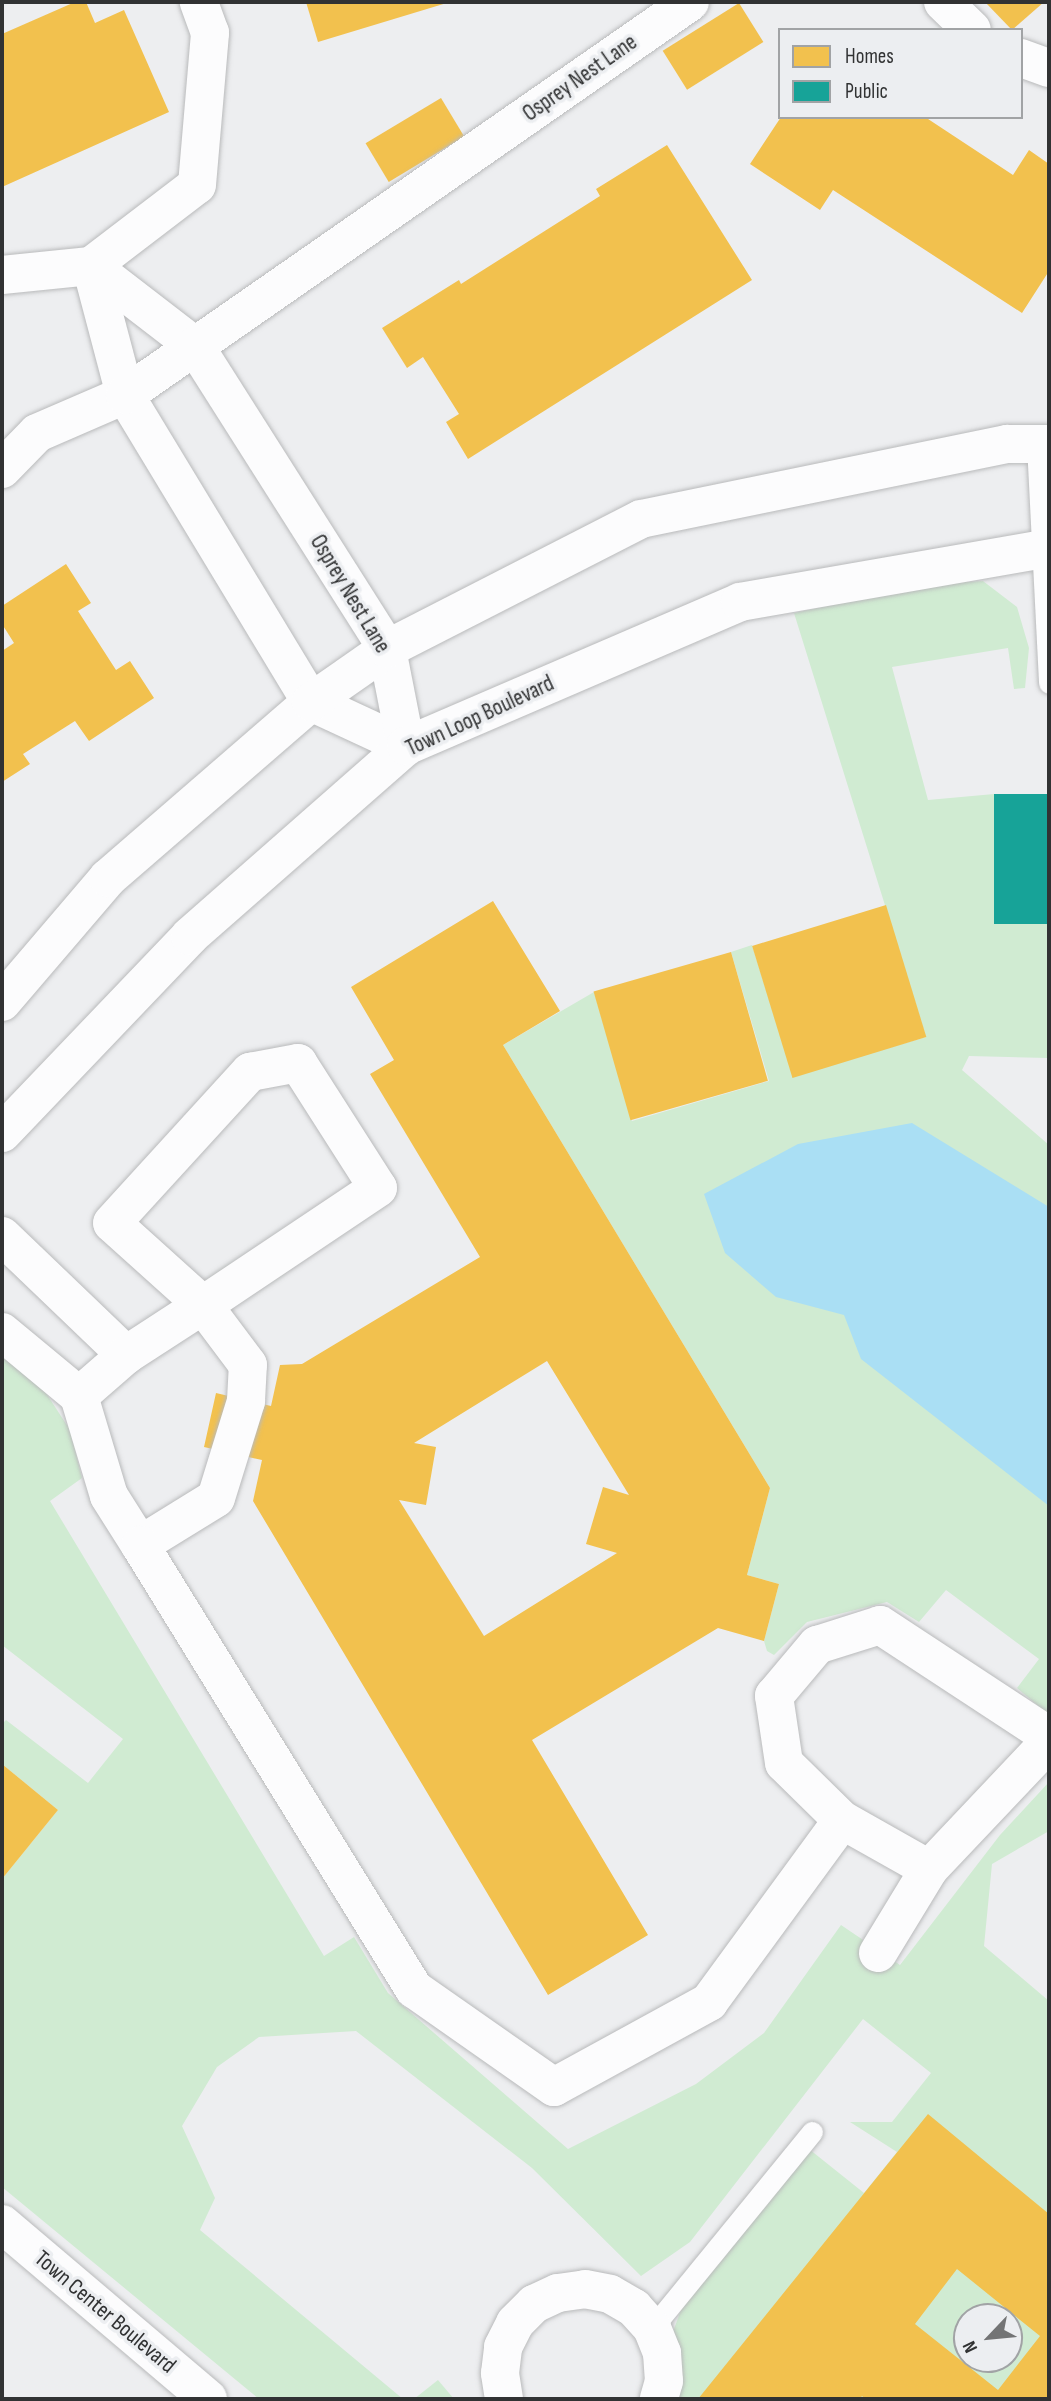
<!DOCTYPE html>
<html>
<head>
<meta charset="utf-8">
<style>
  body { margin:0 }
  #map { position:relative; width:1051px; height:2401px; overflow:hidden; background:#edeef0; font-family:"Sofia Sans Condensed",sans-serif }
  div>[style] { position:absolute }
  .green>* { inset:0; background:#d0ebd2 }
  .water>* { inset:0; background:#aadff4 }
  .homes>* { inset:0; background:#f2c14e; transform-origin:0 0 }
  .public>* { inset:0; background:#17a398; transform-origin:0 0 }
  .roads { filter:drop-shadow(0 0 2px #b9babb) drop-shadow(0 0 2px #b9babb) }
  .lane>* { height:21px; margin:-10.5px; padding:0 10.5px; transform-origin:10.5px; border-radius:10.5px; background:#fcfcfd }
  .street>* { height:38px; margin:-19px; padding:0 19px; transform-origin:19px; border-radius:19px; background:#fcfcfd }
  .secondary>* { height:38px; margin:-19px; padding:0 19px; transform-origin:19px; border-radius:19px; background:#fcfcfd }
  span { translate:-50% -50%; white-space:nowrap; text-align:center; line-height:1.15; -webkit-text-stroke:7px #eceef1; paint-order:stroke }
  .street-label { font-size:23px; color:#313233 }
  .frame { position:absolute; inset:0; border:4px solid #313233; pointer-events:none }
  .legend { position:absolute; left:778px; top:28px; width:245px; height:91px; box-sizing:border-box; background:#eceef1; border:2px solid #a1a3a5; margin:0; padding:9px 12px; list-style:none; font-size:21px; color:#313233 }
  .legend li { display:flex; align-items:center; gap:14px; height:35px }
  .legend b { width:35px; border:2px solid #a1a3a5 }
  .north { position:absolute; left:953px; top:2303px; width:70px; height:70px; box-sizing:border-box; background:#eceef1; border:2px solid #a1a3a5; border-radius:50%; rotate:244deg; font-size:19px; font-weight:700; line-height:28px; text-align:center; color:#313233 }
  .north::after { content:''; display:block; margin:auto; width:24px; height:32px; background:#737475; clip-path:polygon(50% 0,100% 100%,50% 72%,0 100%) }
</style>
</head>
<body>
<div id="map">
  <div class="green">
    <div style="clip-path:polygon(983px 581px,1017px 607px,1029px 648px,1025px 688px,1014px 689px,1008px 648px,892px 667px,928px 800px,994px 794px,995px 924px,1048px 924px,1048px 1058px,969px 1056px,962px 1070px,1049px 1145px,1048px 1714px,1017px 1688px,1039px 1659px,946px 1590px,919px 1622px,887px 1602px,807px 1622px,774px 1655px,767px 1651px,764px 1641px,779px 1584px,747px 1575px,770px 1488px,503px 1045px,594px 992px,632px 1121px,769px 1081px,731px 952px,752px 945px,793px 1076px,926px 1037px,794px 613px,932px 584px)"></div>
    <div style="clip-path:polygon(evenodd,2px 1350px,35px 1376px,70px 1430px,82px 1478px,50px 1501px,324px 1956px,354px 1937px,388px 1993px,568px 2149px,696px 2084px,764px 2033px,841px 1925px,900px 1965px,1000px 1835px,1049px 1782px,1049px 1831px,992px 1864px,984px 1946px,1049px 2001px,1049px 2399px,672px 2399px,674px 2395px,674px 2329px,682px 2307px,809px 2149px,864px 2193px,897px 2152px,850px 2122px,892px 2122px,931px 2073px,863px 2019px,690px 2242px,641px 2276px,532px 2168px,356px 2031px,259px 2037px,217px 2067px,182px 2126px,215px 2198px,200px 2230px,403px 2399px,259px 2399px,2px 2187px,2px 1879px,58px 1810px,2px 1764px,2px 1724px,6px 1720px,88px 1783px,123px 1739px,2px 1645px,2px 1350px,967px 2317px,1009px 2317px,1009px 2359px,967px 2359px,967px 2317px)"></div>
    <div style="clip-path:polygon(438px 2380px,454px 2399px,414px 2399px)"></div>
  </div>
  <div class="water">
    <div style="clip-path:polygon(912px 1123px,1049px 1207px,1049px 1506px,861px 1359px,844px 1315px,776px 1297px,725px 1253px,704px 1194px,798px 1144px)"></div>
  </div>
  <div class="homes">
    <div style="clip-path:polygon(75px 2px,86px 2px,95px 23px,124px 10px,169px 112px,2px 187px,2px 34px)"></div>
    <div style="clip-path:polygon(306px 2px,450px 2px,318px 42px)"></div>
    <div style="clip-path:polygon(985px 2px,1044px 2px,1012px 30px)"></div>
    <div style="left:739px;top:3px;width:46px;height:90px;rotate:58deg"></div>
    <div style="left:441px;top:98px;width:45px;height:88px;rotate:59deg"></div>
    <div style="clip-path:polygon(781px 117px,925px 117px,1013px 175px,1029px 150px,1049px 164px,1049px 271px,1022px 313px,833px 190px,820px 210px,750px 164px)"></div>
    <div style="clip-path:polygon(667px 145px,752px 280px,468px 459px,446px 422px,459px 414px,423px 357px,407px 368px,382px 328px,459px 280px,461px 284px,600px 196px,596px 189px)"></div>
    <div style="clip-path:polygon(66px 564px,91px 603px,78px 611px,116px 670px,130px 661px,154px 698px,89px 741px,75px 721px,23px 754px,30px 764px,2px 782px,2px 651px,14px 643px,2px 624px,2px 606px)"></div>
    <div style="clip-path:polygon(evenodd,493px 901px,560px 1011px,503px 1045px,770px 1488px,747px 1575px,779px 1584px,764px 1641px,718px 1628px,532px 1740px,648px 1935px,548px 1995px,253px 1501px,262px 1460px,204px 1447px,216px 1393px,271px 1406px,280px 1365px,302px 1364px,480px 1257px,370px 1074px,394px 1060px,351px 987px,493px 901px,547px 1361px,629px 1495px,603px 1487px,586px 1544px,617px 1553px,484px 1636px,399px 1500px,426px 1505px,436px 1447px,414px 1443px,547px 1361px)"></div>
    <div style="left:886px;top:905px;width:138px;height:140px;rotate:73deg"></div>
    <div style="left:731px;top:952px;width:134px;height:143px;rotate:74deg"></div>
    <div style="clip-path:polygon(2px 1764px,58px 1810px,2px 1879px)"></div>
    <div style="clip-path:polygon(evenodd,928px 2114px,1049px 2214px,1049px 2399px,865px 2399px,862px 2396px,860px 2399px,698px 2399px,928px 2114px,957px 2269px,1040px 2336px,998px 2390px,915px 2324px,957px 2269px)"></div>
  </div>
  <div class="public">
    <div style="left:994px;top:794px;width:55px;height:130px"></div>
  </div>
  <div class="roads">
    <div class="lane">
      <div style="left:1037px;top:444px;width:239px;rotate:87.1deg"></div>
      <div style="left:652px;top:2328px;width:253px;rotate:-50.8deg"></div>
    </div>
    <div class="street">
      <div style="left:943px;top:2px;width:40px;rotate:44deg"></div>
      <div style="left:1021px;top:58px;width:30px;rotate:20deg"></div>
      <div style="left:91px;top:266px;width:133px;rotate:75.2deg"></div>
      <div style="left:125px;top:395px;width:359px;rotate:58.8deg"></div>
      <div style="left:311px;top:702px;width:105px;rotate:24.9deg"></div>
      <div style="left:91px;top:266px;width:131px;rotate:37.6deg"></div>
      <div style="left:195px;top:346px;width:359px;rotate:57.6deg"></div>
      <div style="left:387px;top:649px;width:99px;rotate:78.9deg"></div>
      <div style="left:2px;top:275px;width:89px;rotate:-5.8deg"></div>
      <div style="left:91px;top:266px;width:133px;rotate:-37.4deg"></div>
      <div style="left:197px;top:185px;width:153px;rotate:-85.1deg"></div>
      <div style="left:210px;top:33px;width:33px;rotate:-110deg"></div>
      <div style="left:2px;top:469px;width:50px;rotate:-45.8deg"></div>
      <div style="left:37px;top:433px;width:96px;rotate:-23.4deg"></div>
      <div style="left:125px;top:395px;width:688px;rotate:-34.82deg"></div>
      <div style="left:2px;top:1236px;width:172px;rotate:43.8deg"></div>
      <div style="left:2px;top:1332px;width:100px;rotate:39.7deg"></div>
      <div style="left:79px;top:1396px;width:104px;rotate:73.3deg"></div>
      <div style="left:109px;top:1496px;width:58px;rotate:57.7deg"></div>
      <div style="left:140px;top:1545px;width:89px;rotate:-31.7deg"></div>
      <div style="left:216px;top:1498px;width:102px;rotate:-72.8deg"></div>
      <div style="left:246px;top:1401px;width:36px;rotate:-87deg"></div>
      <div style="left:248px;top:1365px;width:75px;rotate:-126.9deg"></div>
      <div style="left:203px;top:1305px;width:122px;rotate:-138deg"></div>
      <div style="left:112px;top:1223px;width:205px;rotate:-47.6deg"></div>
      <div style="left:250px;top:1072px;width:49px;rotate:-10.6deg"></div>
      <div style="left:298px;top:1063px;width:148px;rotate:57.4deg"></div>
      <div style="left:378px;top:1188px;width:211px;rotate:146.2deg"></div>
      <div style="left:203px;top:1305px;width:92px;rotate:147deg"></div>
      <div style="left:126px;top:1355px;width:62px;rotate:138.9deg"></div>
      <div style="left:140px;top:1545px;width:522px;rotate:58.32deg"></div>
      <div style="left:414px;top:1989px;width:171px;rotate:35deg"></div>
      <div style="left:554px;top:2087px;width:177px;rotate:-28.7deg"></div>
      <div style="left:709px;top:2002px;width:225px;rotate:-53.8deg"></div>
      <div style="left:929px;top:1869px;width:100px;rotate:-150.6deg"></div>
      <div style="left:842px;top:1820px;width:81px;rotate:-135.5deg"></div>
      <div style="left:784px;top:1763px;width:68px;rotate:-98.5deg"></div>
      <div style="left:774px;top:1696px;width:67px;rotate:-49.9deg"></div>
      <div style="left:817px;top:1645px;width:66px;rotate:-17.6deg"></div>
      <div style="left:880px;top:1625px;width:202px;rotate:33.3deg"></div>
      <div style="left:878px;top:1953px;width:98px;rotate:-58.7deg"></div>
      <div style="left:929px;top:1869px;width:175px;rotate:-46.6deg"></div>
      <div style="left:504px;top:2399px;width:26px;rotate:-99deg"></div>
      <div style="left:500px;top:2373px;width:26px;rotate:-83deg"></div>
      <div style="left:503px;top:2347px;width:27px;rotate:-63deg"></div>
      <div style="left:515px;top:2323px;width:27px;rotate:-45deg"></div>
      <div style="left:534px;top:2304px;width:26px;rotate:-25deg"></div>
      <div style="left:558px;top:2293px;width:27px;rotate:-8deg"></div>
      <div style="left:585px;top:2289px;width:25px;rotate:11deg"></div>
      <div style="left:610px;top:2294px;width:28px;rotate:30deg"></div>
      <div style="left:634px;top:2308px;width:27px;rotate:48deg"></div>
      <div style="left:652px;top:2328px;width:27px;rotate:68deg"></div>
      <div style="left:662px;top:2353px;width:28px;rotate:86deg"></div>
      <div style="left:664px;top:2381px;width:19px;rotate:106deg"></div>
    </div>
    <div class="secondary">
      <div style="left:2px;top:1002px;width:163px;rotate:-49.5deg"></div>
      <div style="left:108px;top:878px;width:269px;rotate:-40.9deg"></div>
      <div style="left:311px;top:702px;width:93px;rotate:-34.9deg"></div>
      <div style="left:387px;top:649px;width:285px;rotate:-27.1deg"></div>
      <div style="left:641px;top:519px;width:374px;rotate:-11.6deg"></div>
      <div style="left:1007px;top:444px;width:42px"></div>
      <div style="left:2px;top:1133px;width:272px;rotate:-46.3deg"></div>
      <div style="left:190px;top:936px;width:288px;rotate:-41.3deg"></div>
      <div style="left:406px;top:746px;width:364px;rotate:-23.3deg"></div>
      <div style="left:740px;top:602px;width:314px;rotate:-9.9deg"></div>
      <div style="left:2px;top:2224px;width:270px;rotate:40.3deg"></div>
    </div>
  </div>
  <div class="street-label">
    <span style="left:580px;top:78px;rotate:-35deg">Osprey Nest Lane</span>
    <span style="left:350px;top:594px;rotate:59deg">Osprey Nest Lane</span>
    <span style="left:480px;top:716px;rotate:-25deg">Town Loop Boulevard</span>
    <span style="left:105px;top:2312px;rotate:40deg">Town Center Boulevard</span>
  </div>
  <div class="frame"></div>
  <ul class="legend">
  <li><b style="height:19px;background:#f2c14e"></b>Homes</li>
  <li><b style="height:19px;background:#17a398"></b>Public</li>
  </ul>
  <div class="north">N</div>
</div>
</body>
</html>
